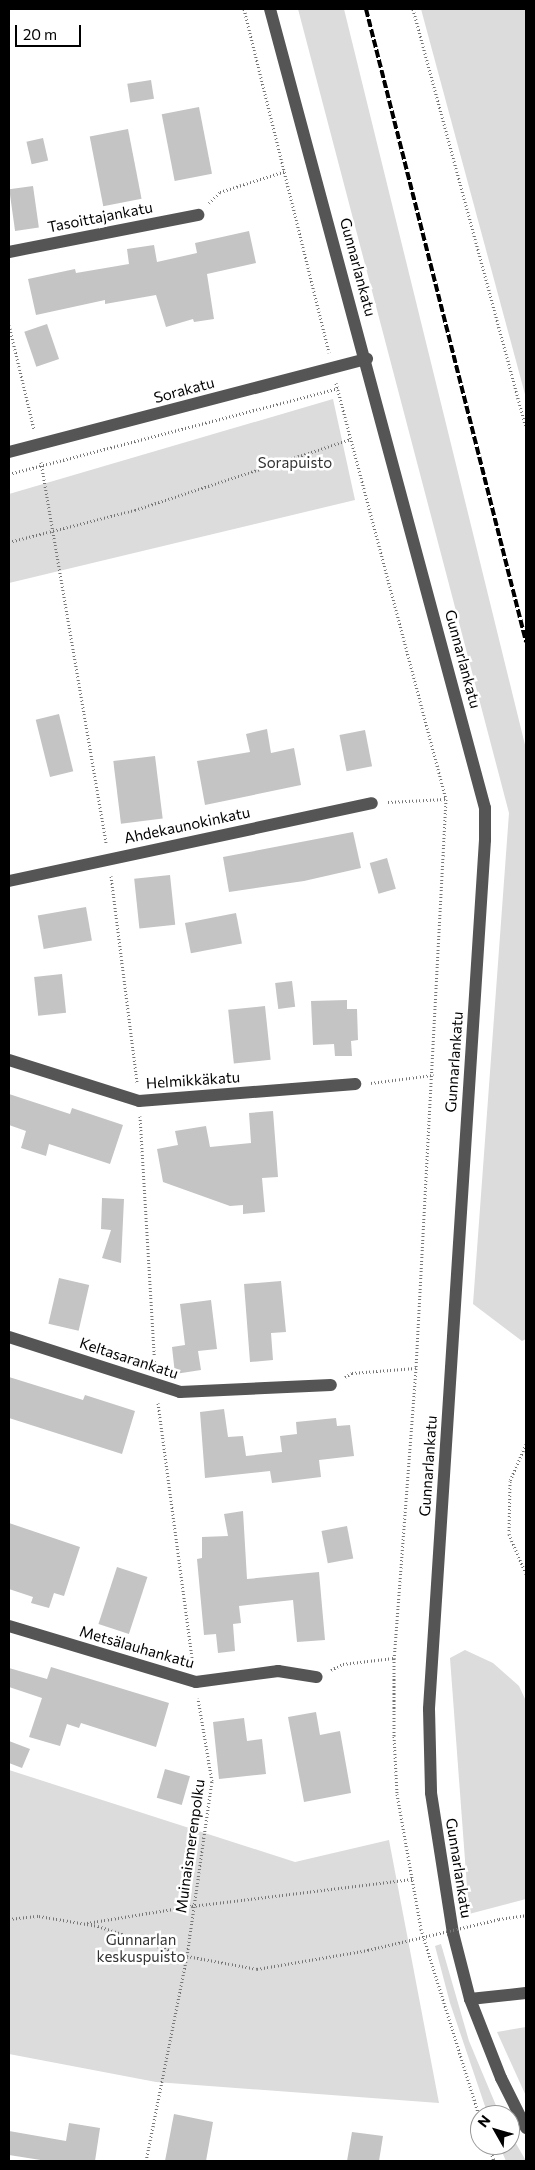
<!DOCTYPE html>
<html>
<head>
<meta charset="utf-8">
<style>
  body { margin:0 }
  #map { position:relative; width:535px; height:2170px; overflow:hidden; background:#fff; font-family:Commissioner,sans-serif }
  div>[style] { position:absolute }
  .green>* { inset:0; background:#dcdcdc }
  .building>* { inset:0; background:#c4c4c4; transform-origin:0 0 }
  .path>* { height:3px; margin-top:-1.5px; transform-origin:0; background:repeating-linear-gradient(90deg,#777 0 1px,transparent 0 3.5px) }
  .minor>* { height:12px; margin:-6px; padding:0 6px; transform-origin:6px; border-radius:6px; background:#555 }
  .rail>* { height:4px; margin-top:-2px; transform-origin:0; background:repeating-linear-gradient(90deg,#000 0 8px,transparent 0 10.5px) }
  .path-bridge>* { height:3px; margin-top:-1.5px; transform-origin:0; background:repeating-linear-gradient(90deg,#777 0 1px,transparent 0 3.5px) }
  span { translate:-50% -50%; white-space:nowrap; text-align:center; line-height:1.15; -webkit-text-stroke:5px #fff; paint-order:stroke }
  .street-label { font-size:15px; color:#000 }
  .park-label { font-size:15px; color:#333 }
  .frame { position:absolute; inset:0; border:10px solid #000; pointer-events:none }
  .north { position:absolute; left:470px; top:2105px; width:50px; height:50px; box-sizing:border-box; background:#fff; border:1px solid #999; border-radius:50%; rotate:308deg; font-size:14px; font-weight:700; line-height:20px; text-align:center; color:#000 }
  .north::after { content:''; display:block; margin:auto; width:18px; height:22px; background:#000; clip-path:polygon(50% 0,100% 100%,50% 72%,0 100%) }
  .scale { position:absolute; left:15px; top:25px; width:66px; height:22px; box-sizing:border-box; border:2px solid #000; border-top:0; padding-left:6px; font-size:15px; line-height:18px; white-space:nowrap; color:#000; -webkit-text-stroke:4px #fff; paint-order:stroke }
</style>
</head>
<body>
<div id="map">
  <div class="green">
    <div style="clip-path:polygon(298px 9px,344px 9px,526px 749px,526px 1339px,522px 1341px,473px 1304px,509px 813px)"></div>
    <div style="clip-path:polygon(421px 9px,526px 9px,526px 398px)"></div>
    <div style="clip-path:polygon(333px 399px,355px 500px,9px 583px,9px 494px)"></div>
    <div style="clip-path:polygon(465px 1650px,493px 1663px,519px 1686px,526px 1701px,526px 1899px,469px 1914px,450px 1658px)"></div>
    <div style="clip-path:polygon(9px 1770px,295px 1862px,389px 1840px,439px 2103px,156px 2082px,9px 2054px)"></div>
    <div style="clip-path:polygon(441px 1944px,469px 2041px,500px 2115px,488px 2115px,450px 2003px,435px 1946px)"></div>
    <div style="clip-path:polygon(526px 2027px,526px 2096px,497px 2032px)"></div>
    <div style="clip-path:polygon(510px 2133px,526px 2161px,506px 2161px,499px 2145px,510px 2145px)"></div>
  </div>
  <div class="building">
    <div style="left:151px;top:80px;width:19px;height:24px;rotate:81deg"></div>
    <div style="left:199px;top:107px;width:68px;height:38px;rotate:79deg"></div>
    <div style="left:128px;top:129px;width:71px;height:39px;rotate:79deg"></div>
    <div style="left:43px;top:138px;width:23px;height:17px;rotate:77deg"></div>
    <div style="left:33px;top:186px;width:42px;height:24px;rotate:82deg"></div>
    <div style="clip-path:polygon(249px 231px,256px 263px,207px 274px,214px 319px,194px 322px,193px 319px,166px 327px,156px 295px,105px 304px,105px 300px,36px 315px,28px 279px,75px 269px,76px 273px,129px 264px,127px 249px,154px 245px,157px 262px,197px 253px,195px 243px)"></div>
    <div style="left:47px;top:324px;width:37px;height:24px;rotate:71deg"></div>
    <div style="left:59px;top:714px;width:59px;height:24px;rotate:76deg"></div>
    <div style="clip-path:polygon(267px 729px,271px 753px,294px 748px,301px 785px,205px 805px,197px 761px,250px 752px,246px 734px)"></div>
    <div style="left:365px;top:730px;width:37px;height:26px;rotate:79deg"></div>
    <div style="left:155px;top:756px;width:63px;height:42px;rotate:83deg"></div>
    <div style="clip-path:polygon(353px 832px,361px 868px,304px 881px,229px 892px,223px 857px)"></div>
    <div style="left:387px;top:858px;width:32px;height:18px;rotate:74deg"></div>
    <div style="left:170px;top:875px;width:50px;height:36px;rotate:84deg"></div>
    <div style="left:86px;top:907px;width:34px;height:49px;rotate:80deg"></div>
    <div style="left:236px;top:913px;width:31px;height:52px;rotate:79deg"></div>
    <div style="left:62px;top:974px;width:39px;height:28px;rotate:84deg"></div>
    <div style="left:292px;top:981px;width:26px;height:17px;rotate:83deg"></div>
    <div style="clip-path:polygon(347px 1000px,347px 1009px,357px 1009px,358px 1040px,351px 1041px,352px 1056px,335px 1056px,334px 1044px,313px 1045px,311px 1001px)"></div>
    <div style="left:265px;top:1006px;width:54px;height:37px;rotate:84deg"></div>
    <div style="clip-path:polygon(9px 1094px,70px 1114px,72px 1108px,123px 1125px,110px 1164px,49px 1144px,46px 1156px,21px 1148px,26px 1131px,9px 1125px)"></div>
    <div style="clip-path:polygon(273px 1111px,278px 1177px,262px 1178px,265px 1212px,243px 1214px,243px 1205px,230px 1206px,163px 1182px,157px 1149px,178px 1145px,175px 1131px,206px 1126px,210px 1147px,251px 1143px,249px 1113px)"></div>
    <div style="clip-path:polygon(102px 1198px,124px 1199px,121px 1263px,102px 1258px,111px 1230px,101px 1229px)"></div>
    <div style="left:59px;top:1278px;width:31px;height:47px;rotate:13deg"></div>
    <div style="clip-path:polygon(281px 1281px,286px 1332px,271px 1333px,273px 1360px,250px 1362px,244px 1284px)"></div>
    <div style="clip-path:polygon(211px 1300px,217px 1349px,198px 1351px,201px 1370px,175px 1374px,172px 1347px,185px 1345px,180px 1304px)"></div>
    <div style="clip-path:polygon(9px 1377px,83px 1400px,85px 1395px,135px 1411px,122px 1454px,9px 1418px)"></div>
    <div style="clip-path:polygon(224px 1409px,228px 1437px,243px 1436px,246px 1456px,282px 1452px,280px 1436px,297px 1434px,296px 1422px,336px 1418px,337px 1426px,350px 1425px,354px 1456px,319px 1460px,321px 1477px,272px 1483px,270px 1471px,205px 1478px,200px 1412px)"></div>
    <div style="clip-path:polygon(243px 1511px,247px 1579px,319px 1572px,325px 1640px,297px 1642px,293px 1600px,239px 1606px,241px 1623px,233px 1624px,235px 1651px,218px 1653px,216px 1634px,204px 1635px,197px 1559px,202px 1558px,202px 1537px,228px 1536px,224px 1514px)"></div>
    <div style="clip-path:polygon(9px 1523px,80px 1547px,64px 1596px,54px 1593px,49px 1608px,31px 1603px,33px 1597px,9px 1589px)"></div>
    <div style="left:347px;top:1526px;width:33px;height:26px;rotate:79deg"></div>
    <div style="left:117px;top:1567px;width:32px;height:60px;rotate:18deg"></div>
    <div style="clip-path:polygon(51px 1667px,169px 1703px,156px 1747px,81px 1723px,79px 1728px,67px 1724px,60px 1746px,29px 1737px,42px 1698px,9px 1687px,9px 1668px,47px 1679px)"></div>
    <div style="clip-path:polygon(316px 1712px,320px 1735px,340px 1731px,351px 1793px,304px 1802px,288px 1717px)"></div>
    <div style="clip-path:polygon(244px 1718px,247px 1741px,262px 1739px,266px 1774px,219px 1779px,213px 1722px)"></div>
    <div style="clip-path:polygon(9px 1741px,30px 1749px,22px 1768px,9px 1763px)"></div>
    <div style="left:165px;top:1769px;width:26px;height:30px;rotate:16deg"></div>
    <div style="clip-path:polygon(174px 2114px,213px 2122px,206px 2161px,165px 2161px)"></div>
    <div style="clip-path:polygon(69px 2123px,100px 2128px,95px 2161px,47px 2161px,9px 2155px,9px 2131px,66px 2141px)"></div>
    <div style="clip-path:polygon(352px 2132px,383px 2136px,379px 2161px,347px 2161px)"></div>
  </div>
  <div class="path">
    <div style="left:244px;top:9px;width:354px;rotate:76.1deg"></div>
    <div style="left:413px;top:9px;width:433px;rotate:74.9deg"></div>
    <div style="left:209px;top:203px;width:16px;rotate:-45deg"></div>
    <div style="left:220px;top:192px;width:69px;rotate:-17.7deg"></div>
    <div style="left:9px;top:325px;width:107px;rotate:76.5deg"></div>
    <div style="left:336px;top:383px;width:430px;rotate:75.2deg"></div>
    <div style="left:446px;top:799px;width:570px;rotate:93.02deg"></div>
    <div style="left:416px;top:1368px;width:291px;rotate:94.3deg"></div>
    <div style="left:394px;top:1658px;width:78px;rotate:90deg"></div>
    <div style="left:394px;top:1736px;width:58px;rotate:87deg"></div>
    <div style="left:397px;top:1794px;width:137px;rotate:79.9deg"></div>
    <div style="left:421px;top:1929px;width:198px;rotate:72.7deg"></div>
    <div style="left:41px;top:462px;width:386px;rotate:80.3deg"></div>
    <div style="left:9px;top:474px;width:340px;rotate:-14.6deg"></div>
    <div style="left:9px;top:542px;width:130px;rotate:-14.3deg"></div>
    <div style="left:135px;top:510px;width:227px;rotate:-18.2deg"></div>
    <div style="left:388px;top:802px;width:58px;rotate:-3deg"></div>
    <div style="left:111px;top:876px;width:209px;rotate:82.8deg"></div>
    <div style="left:371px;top:1083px;width:63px;rotate:-7.4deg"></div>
    <div style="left:140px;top:1116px;width:251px;rotate:86.6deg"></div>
    <div style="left:345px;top:1377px;width:8px;rotate:-30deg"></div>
    <div style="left:352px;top:1373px;width:64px;rotate:-4.5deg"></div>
    <div style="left:158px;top:1403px;width:264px;rotate:82.4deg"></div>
    <div style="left:526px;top:1444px;width:40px;rotate:113.4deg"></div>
    <div style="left:510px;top:1481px;width:53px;rotate:91.1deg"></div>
    <div style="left:509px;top:1534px;width:43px;rotate:67deg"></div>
    <div style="left:331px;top:1670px;width:13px;rotate:-27deg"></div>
    <div style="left:343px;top:1664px;width:51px;rotate:-6.7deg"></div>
    <div style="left:9px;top:1919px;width:30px;rotate:-6deg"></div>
    <div style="left:39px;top:1916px;width:60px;rotate:9.6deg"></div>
    <div style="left:98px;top:1926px;width:94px;rotate:18.6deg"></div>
    <div style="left:187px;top:1956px;width:71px;rotate:10.5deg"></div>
    <div style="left:257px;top:1969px;width:113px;rotate:-9.7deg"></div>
    <div style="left:499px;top:1919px;width:27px;rotate:-8deg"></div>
    <div style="left:87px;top:1923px;width:106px;rotate:-9.2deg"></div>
    <div style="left:192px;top:1906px;width:222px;rotate:-7deg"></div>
    <div style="left:489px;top:2145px;width:17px;rotate:73deg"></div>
    <div style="left:146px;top:2161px;width:209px;rotate:-78.7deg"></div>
    <div style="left:187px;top:1956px;width:177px;rotate:-81.9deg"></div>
    <div style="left:212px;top:1781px;width:84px;rotate:-99.6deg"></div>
  </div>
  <div class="minor">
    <div style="left:270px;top:9px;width:827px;rotate:74.94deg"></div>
    <div style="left:485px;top:808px;width:32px;rotate:90deg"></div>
    <div style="left:485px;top:840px;width:871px;rotate:93.69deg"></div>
    <div style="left:429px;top:1709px;width:84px;rotate:88.6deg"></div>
    <div style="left:431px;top:1793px;width:142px;rotate:81.1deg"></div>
    <div style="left:453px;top:1933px;width:68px;rotate:75.6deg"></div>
    <div style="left:470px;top:1999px;width:85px;rotate:68.6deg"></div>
    <div style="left:501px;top:2078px;width:56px;rotate:63.4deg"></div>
    <div style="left:9px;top:252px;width:193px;rotate:-11.1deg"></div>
    <div style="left:9px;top:452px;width:370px;rotate:-14.6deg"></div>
    <div style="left:9px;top:881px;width:371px;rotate:-12.1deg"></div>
    <div style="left:9px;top:1060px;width:136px;rotate:17.5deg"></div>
    <div style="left:139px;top:1101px;width:217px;rotate:-4.5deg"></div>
    <div style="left:9px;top:1337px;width:180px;rotate:17.8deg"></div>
    <div style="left:180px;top:1392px;width:151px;rotate:-2.7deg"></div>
    <div style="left:9px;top:1626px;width:195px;rotate:16.7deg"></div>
    <div style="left:196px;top:1682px;width:83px;rotate:-7.6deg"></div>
    <div style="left:278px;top:1671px;width:39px;rotate:9deg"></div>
    <div style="left:470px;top:1999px;width:56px;rotate:-6.1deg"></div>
  </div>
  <div class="rail">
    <div style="left:366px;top:9px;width:653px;rotate:75.81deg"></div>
  </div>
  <div class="path-bridge">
    <div style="left:368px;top:1950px;width:135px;rotate:-13.3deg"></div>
  </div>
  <div class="street-label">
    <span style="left:100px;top:217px;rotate:-11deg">Tasoittajankatu</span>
    <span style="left:358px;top:267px;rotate:75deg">Gunnarlankatu</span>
    <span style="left:184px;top:390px;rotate:-15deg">Sorakatu</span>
    <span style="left:463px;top:659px;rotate:75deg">Gunnarlankatu</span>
    <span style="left:187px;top:825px;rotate:-12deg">Ahdekaunokinkatu</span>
    <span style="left:454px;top:1062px;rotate:-86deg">Gunnarlankatu</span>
    <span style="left:193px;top:1080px;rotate:-4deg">Helmikkäkatu</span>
    <span style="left:129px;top:1358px;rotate:18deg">Keltasarankatu</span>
    <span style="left:428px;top:1466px;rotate:-86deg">Gunnarlankatu</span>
    <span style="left:137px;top:1647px;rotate:16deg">Metsälauhankatu</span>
    <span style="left:190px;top:1846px;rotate:-82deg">Muinaismerenpolku</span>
    <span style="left:459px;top:1868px;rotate:81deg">Gunnarlankatu</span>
  </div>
  <div class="park-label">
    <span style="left:295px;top:463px">Sorapuisto</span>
    <span style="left:141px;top:1948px">Gunnarlan<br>keskuspuisto</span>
  </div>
  <div class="frame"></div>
  <div class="north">N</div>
  <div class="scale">20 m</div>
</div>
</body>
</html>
